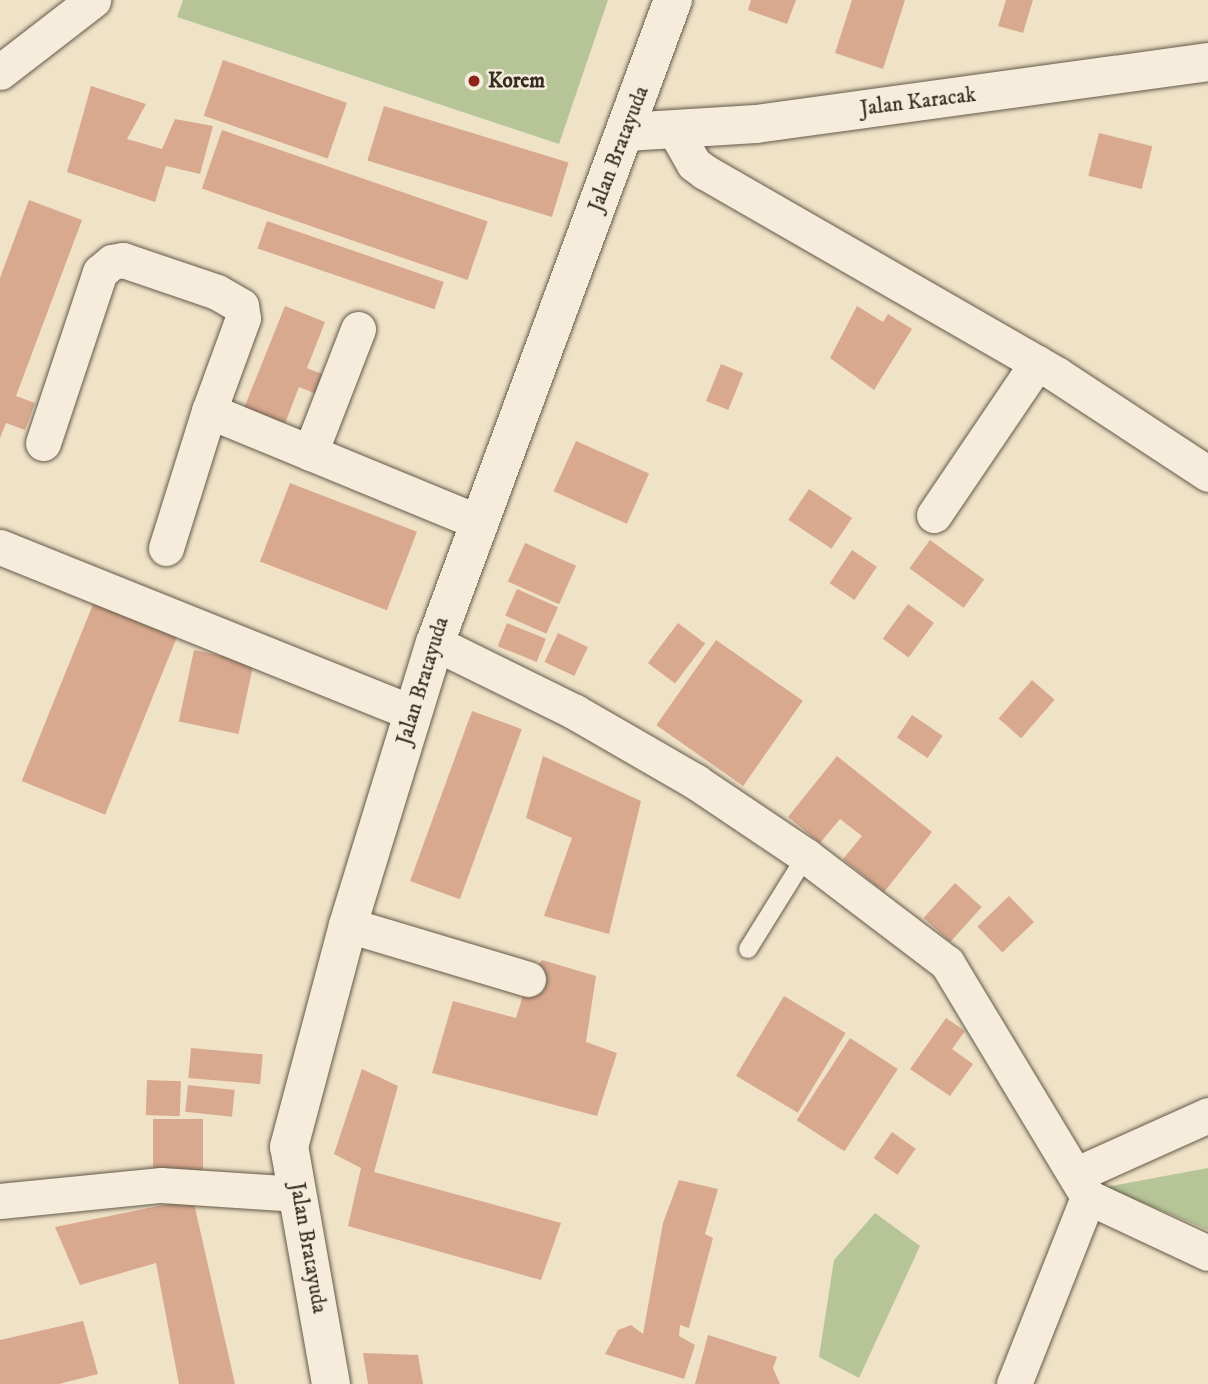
<!DOCTYPE html>
<html>
<head>
<meta charset="utf-8">
<style>
  body { margin:0 }
  #map { position:relative; width:1208px; height:1384px; overflow:hidden; background:#efe2c7; font-family:"IM FELL DW Pica",serif }
  div>[style] { position:absolute }
  .green>* { inset:0; background:#b6c498 }
  .building>* { inset:0; background:#d9a98f; transform-origin:0 0 }
  .roads { filter:drop-shadow(0 0 2px #645a4a) drop-shadow(0 0 2px #645a4a) }
  .service>* { height:18px; margin:-9px; padding:0 9px; transform-origin:9px; border-radius:9px; background:#f5ecdb }
  .minor>* { height:35px; margin:-17.5px; padding:0 17.5px; transform-origin:17.5px; border-radius:17.5px; background:#f5ecdb }
  .tertiary>* { height:38px; margin:-19px; padding:0 19px; transform-origin:19px; border-radius:19px; background:#f5ecdb }
  .dots>* { width:19px; height:19px; translate:-50% -50%; box-sizing:border-box; border:4px solid #f5ecdb; border-radius:50% }
  span { translate:-50% -50%; white-space:nowrap; text-align:center; line-height:1.15; -webkit-text-stroke:5px #f5ecdb; paint-order:stroke }
  .poi-label { font-size:21px; color:#362c21; font-weight:700 }
  .left { translate:0 -50%; text-align:left }
  .street-label { font-size:21px; color:#362c21 }
</style>
</head>
<body>
<div id="map">
  <div class="green">
    <div style="clip-path:polygon(183px 0,608px 0,559px 144px,177px 17px)"></div>
    <div style="clip-path:polygon(1208px 1168px,1208px 1230px,1106px 1187px)"></div>
    <div style="clip-path:polygon(875px 1213px,920px 1246px,859px 1378px,819px 1357px,834px 1260px)"></div>
  </div>
  <div class="building">
    <div style="clip-path:polygon(751px 0,796px 0,787px 24px,748px 10px)"></div>
    <div style="clip-path:polygon(852px 0,905px 0,883px 69px,835px 53px)"></div>
    <div style="clip-path:polygon(1006px 0,1033px 0,1023px 33px,998px 26px)"></div>
    <div style="left:223px;top:60px;width:131px;height:59px;rotate:19deg"></div>
    <div style="clip-path:polygon(91px 86px,146px 104px,127px 139px,162px 149px,175px 119px,213px 126px,200px 174px,166px 166px,155px 202px,67px 172px)"></div>
    <div style="left:384px;top:106px;width:193px;height:57px;rotate:17deg"></div>
    <div style="left:222px;top:130px;width:281px;height:62px;rotate:19deg"></div>
    <div style="left:1099px;top:133px;width:55px;height:44px;rotate:14deg"></div>
    <div style="clip-path:polygon(29px 200px,82px 220px,16px 396px,35px 403px,25px 430px,6px 423px,0 438px,0 278px)"></div>
    <div style="left:267px;top:221px;width:187px;height:29px;rotate:19deg"></div>
    <div style="clip-path:polygon(285px 306px,325px 322px,307px 368px,327px 376px,319px 395px,299px 387px,283px 429px,242px 413px)"></div>
    <div style="clip-path:polygon(857px 306px,883px 322px,888px 314px,912px 329px,874px 390px,830px 358px)"></div>
    <div style="left:721px;top:364px;width:24px;height:40px;rotate:22deg"></div>
    <div style="left:576px;top:441px;width:80px;height:55px;rotate:24deg"></div>
    <div style="left:290px;top:483px;width:136px;height:84px;rotate:21deg"></div>
    <div style="left:809px;top:489px;width:52px;height:37px;rotate:34deg"></div>
    <div style="left:930px;top:540px;width:67px;height:35px;rotate:36deg"></div>
    <div style="left:525px;top:543px;width:56px;height:42px;rotate:24deg"></div>
    <div style="left:852px;top:550px;width:30px;height:40px;rotate:34deg"></div>
    <div style="left:517px;top:589px;width:45px;height:29px;rotate:24deg"></div>
    <div style="left:94px;top:602px;width:90px;height:193px;rotate:22deg"></div>
    <div style="left:908px;top:604px;width:32px;height:43px;rotate:36deg"></div>
    <div style="left:507px;top:623px;width:42px;height:25px;rotate:22deg"></div>
    <div style="left:678px;top:623px;width:34px;height:50px;rotate:37deg"></div>
    <div style="left:558px;top:633px;width:33px;height:32px;rotate:25deg"></div>
    <div style="left:716px;top:640px;width:106px;height:104px;rotate:35deg"></div>
    <div style="left:194px;top:650px;width:61px;height:73px;rotate:12deg"></div>
    <div style="left:1032px;top:680px;width:30px;height:51px;rotate:41deg"></div>
    <div style="left:472px;top:711px;width:53px;height:181px;rotate:20deg"></div>
    <div style="left:912px;top:715px;width:37px;height:27px;rotate:34deg"></div>
    <div style="clip-path:polygon(543px 756px,641px 801px,609px 934px,544px 916px,572px 838px,526px 818px)"></div>
    <div style="clip-path:polygon(837px 756px,932px 832px,884px 892px,843px 859px,862px 836px,840px 819px,820px 843px,788px 817px)"></div>
    <div style="left:955px;top:883px;width:36px;height:47px;rotate:42deg"></div>
    <div style="left:1009px;top:896px;width:36px;height:44px;rotate:46deg"></div>
    <div style="clip-path:polygon(542px 960px,596px 976px,586px 1042px,617px 1053px,597px 1116px,432px 1073px,453px 1001px,516px 1018px,528px 979px)"></div>
    <div style="left:784px;top:996px;width:72px;height:93px;rotate:31deg"></div>
    <div style="clip-path:polygon(946px 1018px,965px 1031px,952px 1049px,973px 1064px,950px 1096px,910px 1069px)"></div>
    <div style="left:850px;top:1038px;width:57px;height:98px;rotate:33deg"></div>
    <div style="left:191px;top:1048px;width:72px;height:30px;rotate:5deg"></div>
    <div style="clip-path:polygon(362px 1069px,398px 1086px,374px 1172px,561px 1223px,541px 1280px,348px 1226px,361px 1168px,334px 1154px)"></div>
    <div style="left:147px;top:1080px;width:34px;height:35px;rotate:2deg"></div>
    <div style="left:188px;top:1085px;width:47px;height:27px;rotate:6deg"></div>
    <div style="left:153px;top:1119px;width:50px;height:56px"></div>
    <div style="left:892px;top:1132px;width:29px;height:32px;rotate:35deg"></div>
    <div style="clip-path:polygon(679px 1180px,718px 1189px,705px 1234px,713px 1238px,689px 1328px,680px 1325px,679px 1336px,695px 1345px,684px 1379px,605px 1354px,618px 1330px,631px 1325px,643px 1334px,663px 1223px)"></div>
    <div style="clip-path:polygon(193px 1199px,235px 1384px,179px 1384px,156px 1263px,80px 1285px,55px 1227px)"></div>
    <div style="clip-path:polygon(83px 1321px,98px 1374px,59px 1384px,0 1384px,0 1340px)"></div>
    <div style="clip-path:polygon(708px 1335px,777px 1357px,773px 1368px,780px 1384px,695px 1384px)"></div>
    <div style="clip-path:polygon(363px 1353px,418px 1355px,423px 1384px,368px 1384px)"></div>
  </div>
  <div class="roads">
    <div class="service">
      <div style="left:748px;top:949px;width:110px;rotate:-58.1deg"></div>
    </div>
    <div class="minor">
      <div style="left:0;top:72px;width:118px;rotate:-37.7deg"></div>
      <div style="left:674px;top:129px;width:40px;rotate:60.3deg"></div>
      <div style="left:694px;top:164px;width:14px;rotate:36deg"></div>
      <div style="left:705px;top:172px;width:405px;rotate:29.9deg"></div>
      <div style="left:1056px;top:374px;width:182px;rotate:33.3deg"></div>
      <div style="left:43px;top:443px;width:180px;rotate:-71.6deg"></div>
      <div style="left:100px;top:272px;width:16px;rotate:-40deg"></div>
      <div style="left:112px;top:262px;width:11px;rotate:-10deg"></div>
      <div style="left:123px;top:260px;width:99px;rotate:18.8deg"></div>
      <div style="left:217px;top:292px;width:28px;rotate:30deg"></div>
      <div style="left:241px;top:306px;width:12px;rotate:81deg"></div>
      <div style="left:243px;top:318px;width:99px;rotate:110.1deg"></div>
      <div style="left:209px;top:411px;width:289px;rotate:22.4deg"></div>
      <div style="left:310px;top:453px;width:133px;rotate:-68.8deg"></div>
      <div style="left:934px;top:515px;width:184px;rotate:-55.9deg"></div>
      <div style="left:0;top:547px;width:445px;rotate:21.9deg"></div>
      <div style="left:166px;top:548px;width:144px;rotate:-72.6deg"></div>
      <div style="left:435px;top:643px;width:156px;rotate:26.2deg"></div>
      <div style="left:575px;top:712px;width:140px;rotate:30deg"></div>
      <div style="left:696px;top:782px;width:133px;rotate:33.9deg"></div>
      <div style="left:806px;top:856px;width:177px;rotate:37.2deg"></div>
      <div style="left:947px;top:963px;width:273px;rotate:58.9deg"></div>
      <div style="left:1088px;top:1197px;width:132px;rotate:25deg"></div>
      <div style="left:348px;top:925px;width:188px;rotate:16.7deg"></div>
      <div style="left:1077px;top:1174px;width:144px;rotate:-24.2deg"></div>
      <div style="left:0;top:1201px;width:162px;rotate:-5.7deg"></div>
      <div style="left:161px;top:1185px;width:137px;rotate:3.8deg"></div>
      <div style="left:1014px;top:1384px;width:201px;rotate:-68.4deg"></div>
    </div>
    <div class="tertiary">
      <div style="left:626px;top:132px;width:130px;rotate:-3.5deg"></div>
      <div style="left:756px;top:124px;width:456px;rotate:-7.8deg"></div>
      <div style="left:331px;top:1384px;width:241px;rotate:-100deg"></div>
      <div style="left:289px;top:1147px;width:230px;rotate:-75.1deg"></div>
      <div style="left:348px;top:925px;width:295px;rotate:-72.9deg"></div>
      <div style="left:435px;top:643px;width:686px;rotate:-69.69deg"></div>
    </div>
  </div>
  <div class="dots">
    <div style="left:474px;top:81px;background:#8f2418"></div>
  </div>
  <div class="poi-label">
    <span class="left" style="left:488px;top:81px">Korem</span>
  </div>
  <div class="street-label">
    <span style="left:918px;top:102px;rotate:-7deg">Jalan Karacak</span>
    <span style="left:619px;top:149px;rotate:-69deg">Jalan Bratayuda</span>
    <span style="left:423px;top:681px;rotate:-73deg">Jalan Bratayuda</span>
    <span style="left:308px;top:1248px;rotate:80deg">Jalan Bratayuda</span>
  </div>
</div>
</body>
</html>
